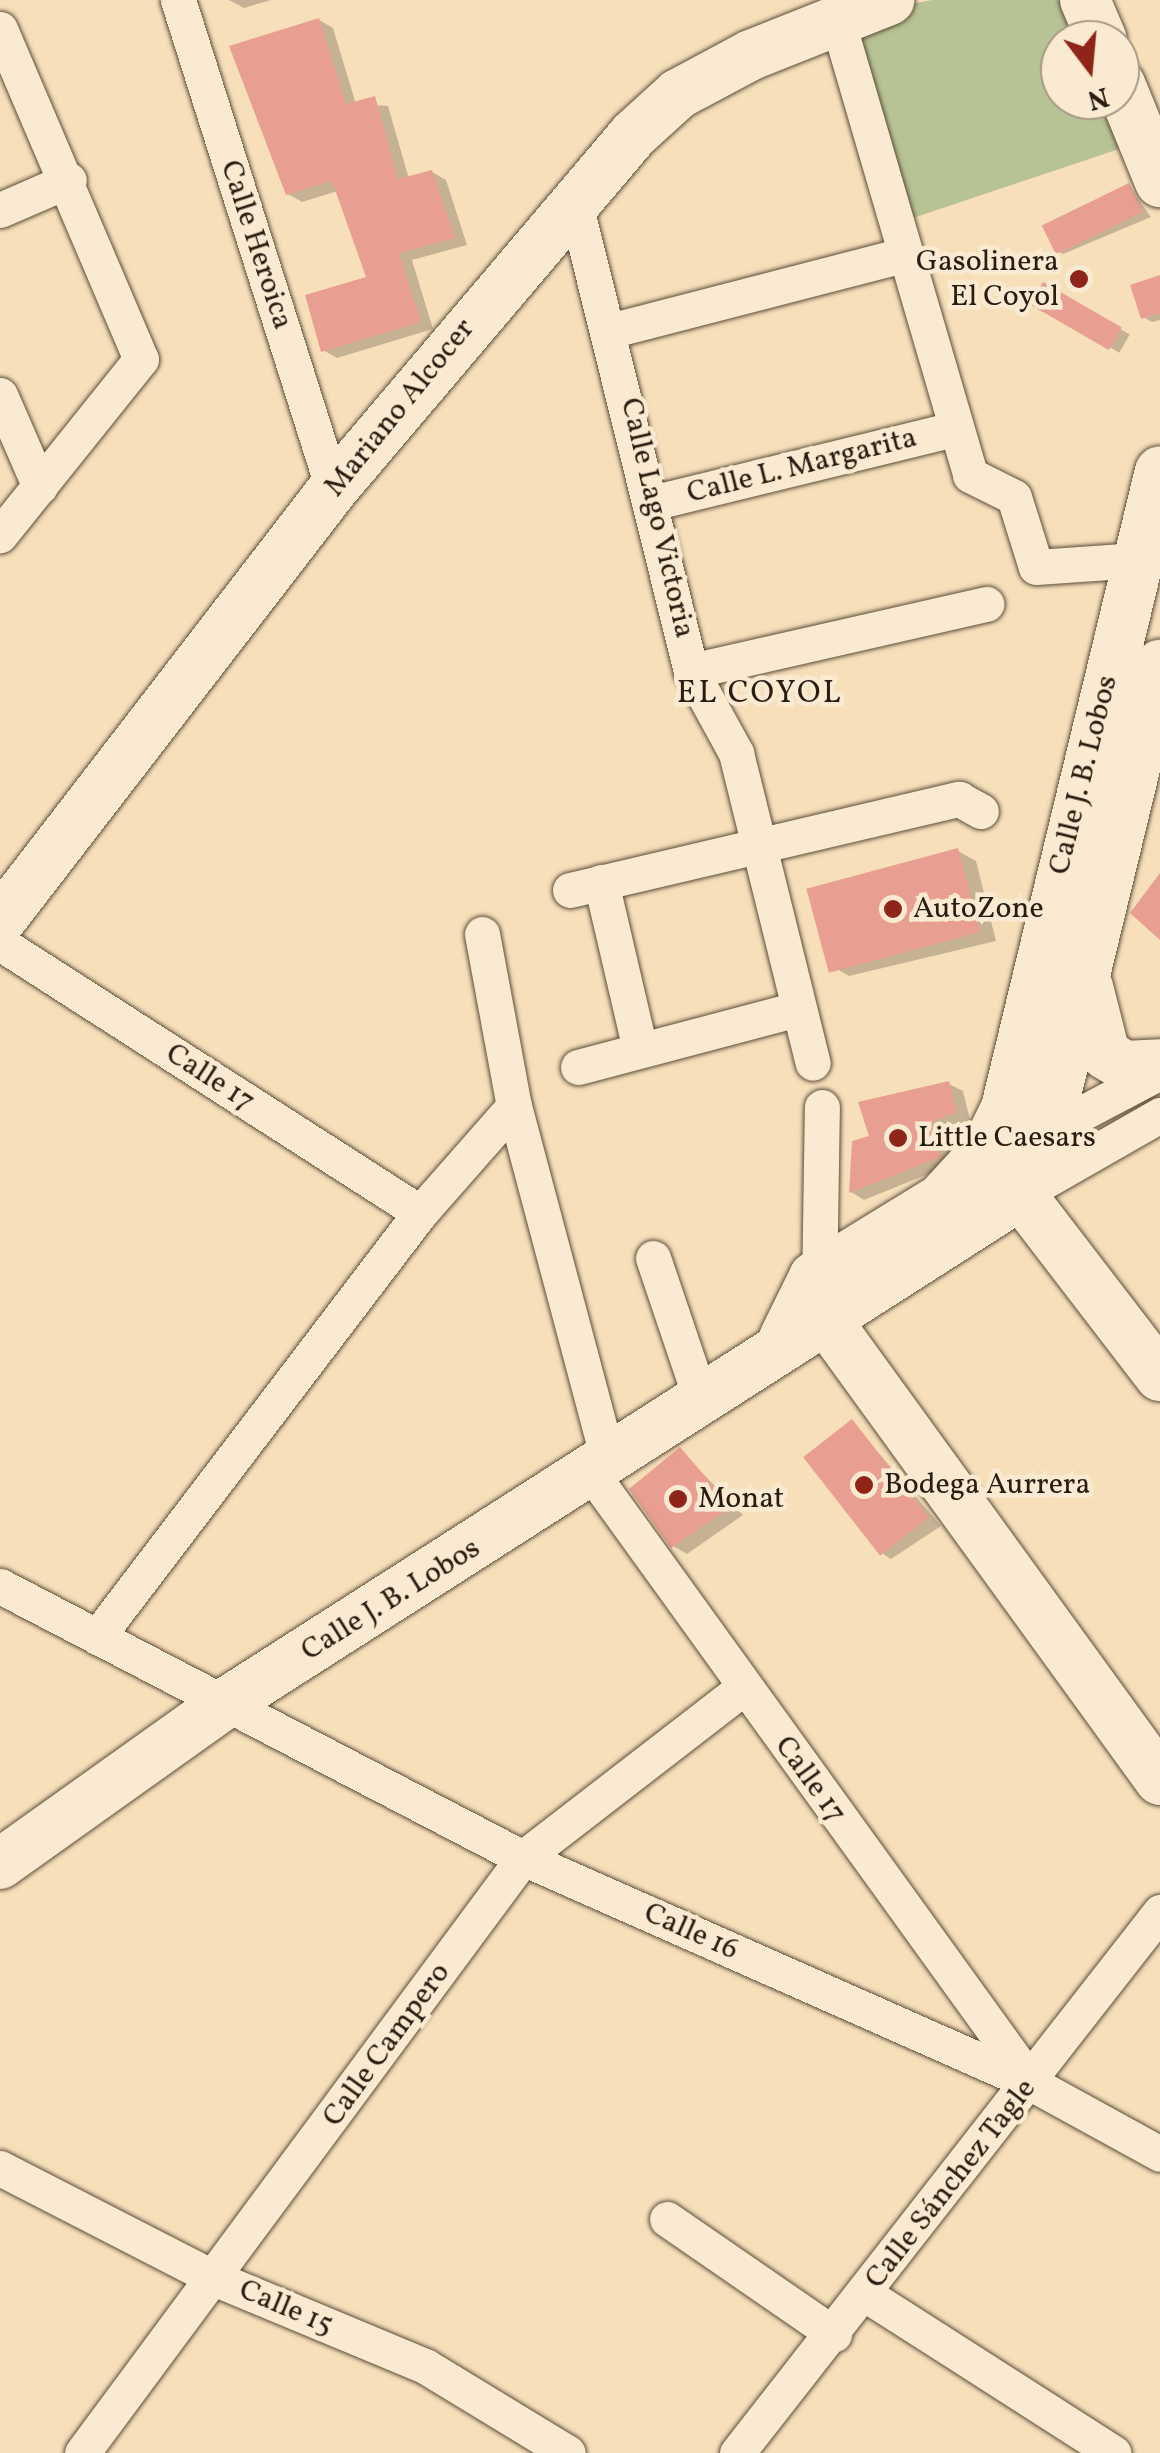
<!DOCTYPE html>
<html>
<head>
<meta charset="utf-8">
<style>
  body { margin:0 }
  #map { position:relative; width:1160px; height:2453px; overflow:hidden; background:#f7dfba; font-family:Vollkorn,serif }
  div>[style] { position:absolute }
  .green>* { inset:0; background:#b7c394 }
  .shadow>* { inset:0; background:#0003; transform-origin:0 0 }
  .building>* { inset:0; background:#e89f91; transform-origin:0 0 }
  .roads { filter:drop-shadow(0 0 2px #5c4d3a) drop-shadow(0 0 2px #5c4d3a) }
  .street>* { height:35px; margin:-17.5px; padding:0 17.5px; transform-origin:17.5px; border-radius:17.5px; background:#faead2 }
  .secondary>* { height:50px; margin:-25px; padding:0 25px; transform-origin:25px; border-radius:25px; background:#faead2 }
  .dots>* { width:28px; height:28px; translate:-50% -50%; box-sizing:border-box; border:5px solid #faead2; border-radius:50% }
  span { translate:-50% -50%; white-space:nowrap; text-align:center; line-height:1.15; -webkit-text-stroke:9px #faead2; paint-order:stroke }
  .street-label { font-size:30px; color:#291c10 }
  .poi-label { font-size:30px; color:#291c10 }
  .right { translate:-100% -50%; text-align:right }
  .left { translate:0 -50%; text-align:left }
  .neighbourhood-label { font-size:32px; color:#291c10; letter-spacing:2.5px }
  .north { position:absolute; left:1040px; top:20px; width:100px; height:100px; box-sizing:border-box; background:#faead2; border:2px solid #a69884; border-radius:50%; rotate:164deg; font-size:28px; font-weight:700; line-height:40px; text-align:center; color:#291c10 }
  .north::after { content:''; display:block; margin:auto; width:35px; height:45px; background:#8f2418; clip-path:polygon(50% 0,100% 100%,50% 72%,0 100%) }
</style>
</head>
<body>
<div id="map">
  <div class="green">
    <div style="clip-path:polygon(932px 0,1062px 0,1079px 40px,1060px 40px,1060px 100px,1105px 100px,1125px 147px,895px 224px,837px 19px)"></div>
  </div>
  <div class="shadow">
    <div style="clip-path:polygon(229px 0,271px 0,244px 8px)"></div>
    <div style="clip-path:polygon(319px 20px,333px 28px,356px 104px,388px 106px,409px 179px,432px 172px,446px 180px,467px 245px,412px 260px,433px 329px,337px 358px,323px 350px,369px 278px,338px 191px,302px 202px,288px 194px)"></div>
    <div style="clip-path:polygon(1129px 186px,1151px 217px,1063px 254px,1054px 249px)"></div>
    <div style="clip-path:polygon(1160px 277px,1160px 320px,1152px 322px,1143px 317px)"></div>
    <div style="left:1044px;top:285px;width:99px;height:21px;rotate:30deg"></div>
    <div style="clip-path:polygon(958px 851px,976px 861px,996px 941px,849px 976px,830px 965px)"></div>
    <div style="clip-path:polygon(949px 1084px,963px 1091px,970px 1120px,944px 1129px,953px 1164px,864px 1200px,851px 1192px,872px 1137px)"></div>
    <div style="clip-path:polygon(852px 1422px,941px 1526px,891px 1559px,878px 1551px)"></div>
    <div style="clip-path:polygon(680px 1450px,743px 1515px,687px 1554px,673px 1546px)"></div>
  </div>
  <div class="building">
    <div style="clip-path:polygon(319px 18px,346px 104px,375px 96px,398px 179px,432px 170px,455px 238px,399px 253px,421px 322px,321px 352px,305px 295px,366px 277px,332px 181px,286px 195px,229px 46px)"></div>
    <div style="left:1129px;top:183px;width:32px;height:97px;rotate:64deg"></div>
    <div style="clip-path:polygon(1160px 275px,1160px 313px,1141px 319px,1130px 285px)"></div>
    <div style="left:1043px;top:282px;width:91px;height:26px;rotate:30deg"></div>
    <div style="left:958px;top:848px;width:87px;height:157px;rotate:75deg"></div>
    <div style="clip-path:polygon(1160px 873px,1160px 940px,1130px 913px)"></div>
    <div style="clip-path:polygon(949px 1081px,957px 1113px,932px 1121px,941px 1157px,849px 1193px,852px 1141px,869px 1136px,858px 1102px)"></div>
    <div style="left:852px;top:1419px;width:125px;height:62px;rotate:52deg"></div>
    <div style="clip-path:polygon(680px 1447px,731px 1507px,671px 1548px,629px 1489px)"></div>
  </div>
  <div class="roads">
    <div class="street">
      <div style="left:178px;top:0;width:513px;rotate:72.41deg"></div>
      <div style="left:837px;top:19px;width:475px;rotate:73.7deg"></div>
      <div style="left:970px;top:475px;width:49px;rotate:26.6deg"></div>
      <div style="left:1014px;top:497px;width:73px;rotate:72.6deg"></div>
      <div style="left:1036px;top:567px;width:102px;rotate:-3.9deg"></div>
      <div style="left:0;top:29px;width:359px;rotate:66.9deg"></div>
      <div style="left:141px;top:359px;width:226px;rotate:128.7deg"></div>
      <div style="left:574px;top:199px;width:486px;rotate:76.1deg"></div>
      <div style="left:691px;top:671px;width:94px;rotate:61.2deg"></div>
      <div style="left:736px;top:753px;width:319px;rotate:76.1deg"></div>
      <div style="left:0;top:210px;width:75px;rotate:-23.5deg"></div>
      <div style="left:613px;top:330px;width:301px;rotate:-14.5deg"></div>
      <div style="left:0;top:395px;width:100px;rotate:66.5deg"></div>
      <div style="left:655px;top:502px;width:304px;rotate:-13.7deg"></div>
      <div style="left:691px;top:671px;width:303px;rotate:-12.8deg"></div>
      <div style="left:601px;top:882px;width:172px;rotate:76.9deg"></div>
      <div style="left:570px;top:890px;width:400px;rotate:-13.2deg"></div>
      <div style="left:959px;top:799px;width:25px;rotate:29deg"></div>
      <div style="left:482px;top:934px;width:175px;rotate:79.5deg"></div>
      <div style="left:514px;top:1106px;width:368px;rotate:75.1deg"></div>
      <div style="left:0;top:943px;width:499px;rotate:32.7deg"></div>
      <div style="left:578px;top:1067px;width:228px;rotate:-14.8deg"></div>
      <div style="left:1033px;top:1139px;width:144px;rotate:-27.8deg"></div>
      <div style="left:1022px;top:1194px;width:159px;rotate:-29.8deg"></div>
      <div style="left:653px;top:1258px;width:147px;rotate:71.3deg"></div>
      <div style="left:819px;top:1291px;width:184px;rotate:-89.1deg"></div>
      <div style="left:592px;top:1474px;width:750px;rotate:54.17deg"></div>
      <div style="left:0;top:1586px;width:590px;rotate:27.48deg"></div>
      <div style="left:523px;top:1858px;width:556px;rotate:23.89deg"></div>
      <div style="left:1031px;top:2083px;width:147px;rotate:28.8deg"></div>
      <div style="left:97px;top:1637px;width:533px;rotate:-52.7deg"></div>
      <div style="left:420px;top:1213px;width:142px;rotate:-48.7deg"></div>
      <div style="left:0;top:2168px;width:243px;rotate:27.2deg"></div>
      <div style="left:216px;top:2279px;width:226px;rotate:22.6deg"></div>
      <div style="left:425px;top:2366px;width:167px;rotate:31.3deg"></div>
      <div style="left:667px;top:2219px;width:203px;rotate:34.6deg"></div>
      <div style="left:865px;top:2294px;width:295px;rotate:32.6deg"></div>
      <div style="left:82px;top:2453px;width:741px;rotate:-53.46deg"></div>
      <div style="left:523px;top:1858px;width:278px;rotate:-37.7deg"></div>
      <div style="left:737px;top:2453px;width:687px;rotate:-51.98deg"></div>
    </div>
    <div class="secondary">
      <div style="left:1085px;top:0;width:43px;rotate:67deg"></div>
      <div style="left:1120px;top:84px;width:106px;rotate:67.8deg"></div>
      <div style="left:0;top:921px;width:545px;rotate:-52.37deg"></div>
      <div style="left:333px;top:489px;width:464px;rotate:-49.7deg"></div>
      <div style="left:633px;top:135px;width:61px;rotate:-42.3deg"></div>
      <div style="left:678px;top:94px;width:83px;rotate:-28.1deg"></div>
      <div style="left:751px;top:55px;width:149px;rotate:-21.7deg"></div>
      <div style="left:1088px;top:987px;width:69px;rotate:75.8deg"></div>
      <div style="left:1105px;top:1054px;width:23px;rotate:31deg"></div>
      <div style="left:1125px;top:1066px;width:35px;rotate:-3deg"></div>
      <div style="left:1001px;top:1169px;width:261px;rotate:52.5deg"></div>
      <div style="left:827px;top:1321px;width:567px;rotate:54.04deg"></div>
      <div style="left:784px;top:1338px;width:68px;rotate:-63.8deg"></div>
      <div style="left:814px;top:1277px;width:149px;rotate:-31.6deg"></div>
      <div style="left:941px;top:1199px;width:65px;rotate:-47.5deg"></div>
      <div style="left:985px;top:1151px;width:48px;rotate:-64deg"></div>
      <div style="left:1006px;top:1108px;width:655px;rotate:-76.41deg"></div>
      <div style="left:0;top:1864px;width:275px;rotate:-35.5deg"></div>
      <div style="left:224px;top:1704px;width:947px;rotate:-32.58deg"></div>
      <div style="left:1022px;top:1194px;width:63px;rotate:-67.5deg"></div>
      <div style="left:1046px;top:1136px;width:485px;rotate:-76.4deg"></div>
    </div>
  </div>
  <div class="dots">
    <div style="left:1079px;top:279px;background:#8f2418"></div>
    <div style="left:893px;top:909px;background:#8f2418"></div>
    <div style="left:898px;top:1138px;background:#8f2418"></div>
    <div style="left:864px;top:1485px;background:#8f2418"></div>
    <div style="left:678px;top:1499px;background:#8f2418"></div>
  </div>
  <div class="street-label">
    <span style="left:256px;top:245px;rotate:72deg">Calle Heroica</span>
    <span style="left:400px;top:408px;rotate:-51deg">Mariano Alcocer</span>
    <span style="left:802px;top:466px;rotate:-14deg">Calle L. Margarita</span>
    <span style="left:657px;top:518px;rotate:77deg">Calle Lago Victoria</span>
    <span style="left:1084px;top:775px;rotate:-76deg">Calle J. B. Lobos</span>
    <span style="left:210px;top:1078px;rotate:33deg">Calle 17</span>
    <span style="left:391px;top:1600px;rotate:-32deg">Calle J. B. Lobos</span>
    <span style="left:810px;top:1780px;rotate:54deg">Calle 17</span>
    <span style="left:691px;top:1932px;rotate:24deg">Calle 16</span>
    <span style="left:387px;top:2045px;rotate:-54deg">Calle Campero</span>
    <span style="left:951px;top:2184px;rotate:-52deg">Calle Sánchez Tagle</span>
    <span style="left:286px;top:2308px;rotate:23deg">Calle 15</span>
  </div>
  <div class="poi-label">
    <span class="right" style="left:1059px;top:279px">Gasolinera<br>El Coyol</span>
    <span class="left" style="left:913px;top:909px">AutoZone</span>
    <span class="left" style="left:918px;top:1138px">Little Caesars</span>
    <span class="left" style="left:884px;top:1485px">Bodega Aurrera</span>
    <span class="left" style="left:698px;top:1499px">Monat</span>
  </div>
  <div class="neighbourhood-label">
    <span style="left:760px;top:694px">EL COYOL</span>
  </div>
  <div class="north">N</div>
</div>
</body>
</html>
